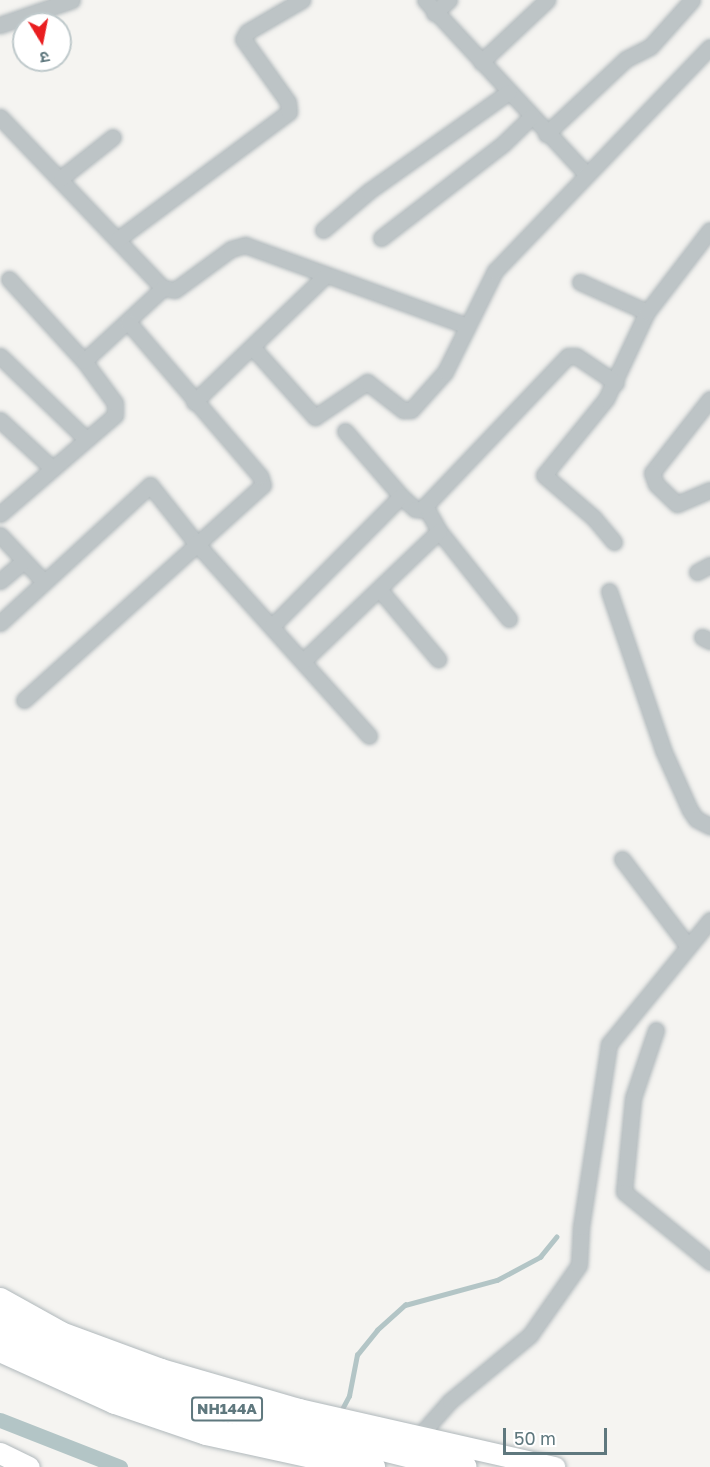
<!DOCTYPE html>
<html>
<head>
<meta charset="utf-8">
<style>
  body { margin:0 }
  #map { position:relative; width:710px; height:1467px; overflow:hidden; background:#f5f4f1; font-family:"Golos Text","Noto Sans Devanagari",sans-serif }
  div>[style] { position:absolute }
  .stream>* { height:4.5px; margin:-2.25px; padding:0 2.25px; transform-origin:2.25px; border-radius:2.25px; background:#b3c5c6 }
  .canal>* { height:15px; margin:-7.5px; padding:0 7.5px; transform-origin:7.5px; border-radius:7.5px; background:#b3c5c6 }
  .roads { filter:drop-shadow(0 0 2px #b0b8bb) drop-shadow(0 0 2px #b0b8bb) }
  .street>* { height:15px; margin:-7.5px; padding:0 7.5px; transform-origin:7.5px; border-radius:7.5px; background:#bdc4c6 }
  .secondary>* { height:21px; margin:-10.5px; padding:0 10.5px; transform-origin:10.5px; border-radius:10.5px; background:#fff }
  .highway>* { height:27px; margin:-13.5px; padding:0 13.5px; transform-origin:13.5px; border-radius:13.5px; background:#fff }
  span { translate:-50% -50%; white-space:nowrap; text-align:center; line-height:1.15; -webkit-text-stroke:6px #fff; paint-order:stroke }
  .shield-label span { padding:2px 4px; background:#fff; border:2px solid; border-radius:4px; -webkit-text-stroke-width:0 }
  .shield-label { font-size:15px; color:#5f787e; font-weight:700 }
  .north { position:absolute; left:12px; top:12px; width:60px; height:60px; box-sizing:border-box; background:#fff; border:2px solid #bfc9cb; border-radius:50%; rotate:170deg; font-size:16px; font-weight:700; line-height:24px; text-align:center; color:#5f787e }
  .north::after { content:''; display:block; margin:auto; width:21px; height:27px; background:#e91e20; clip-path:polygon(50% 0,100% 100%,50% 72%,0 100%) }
  .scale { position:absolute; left:503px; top:1428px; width:104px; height:27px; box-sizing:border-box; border:3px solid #5f787e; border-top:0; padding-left:8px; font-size:18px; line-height:21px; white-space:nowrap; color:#5f787e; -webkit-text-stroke:4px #fff; paint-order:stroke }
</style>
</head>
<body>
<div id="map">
  <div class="stream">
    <div style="left:341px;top:1411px;width:17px;rotate:-62deg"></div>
    <div style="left:349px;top:1396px;width:42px;rotate:-79deg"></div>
    <div style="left:357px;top:1355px;width:32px;rotate:-51deg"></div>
    <div style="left:377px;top:1330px;width:38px;rotate:-42deg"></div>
    <div style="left:405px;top:1305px;width:95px;rotate:-15.2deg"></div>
    <div style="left:497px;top:1280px;width:49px;rotate:-28.1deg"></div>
    <div style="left:540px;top:1257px;width:26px;rotate:-51deg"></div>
  </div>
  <div class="canal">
    <div style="left:0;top:1420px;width:129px;rotate:21.4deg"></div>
  </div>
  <div class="roads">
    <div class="street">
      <div style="left:425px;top:0;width:237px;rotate:47.2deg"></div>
      <div style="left:434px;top:13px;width:20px;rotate:-41deg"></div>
      <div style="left:0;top:25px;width:76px;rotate:-19.1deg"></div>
      <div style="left:481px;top:62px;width:91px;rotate:-43.2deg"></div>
      <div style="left:0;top:117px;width:236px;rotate:46.4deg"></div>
      <div style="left:163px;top:288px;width:12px;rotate:9deg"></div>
      <div style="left:175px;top:290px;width:69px;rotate:-36.2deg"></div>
      <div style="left:231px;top:249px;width:15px;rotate:-16deg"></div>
      <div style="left:245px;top:245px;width:236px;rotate:20deg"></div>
      <div style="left:546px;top:134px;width:110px;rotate:-43.2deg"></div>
      <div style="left:626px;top:59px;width:27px;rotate:-27deg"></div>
      <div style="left:650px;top:47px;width:63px;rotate:-48.2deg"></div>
      <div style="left:61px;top:178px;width:66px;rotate:-38.3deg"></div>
      <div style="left:323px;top:230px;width:60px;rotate:-40.3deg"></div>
      <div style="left:369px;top:191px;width:171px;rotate:-35.3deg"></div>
      <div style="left:381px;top:238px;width:154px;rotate:-37.6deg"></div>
      <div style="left:503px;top:144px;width:39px;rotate:-44deg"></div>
      <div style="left:118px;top:239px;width:213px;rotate:-36.6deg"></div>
      <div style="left:289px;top:112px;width:10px;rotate:-96deg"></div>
      <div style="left:288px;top:102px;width:77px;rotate:-125.5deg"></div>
      <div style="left:243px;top:39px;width:8px;rotate:-60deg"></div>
      <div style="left:247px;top:32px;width:64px;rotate:-30.2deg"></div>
      <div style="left:9px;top:279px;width:111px;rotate:47.6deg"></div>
      <div style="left:580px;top:282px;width:73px;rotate:24.1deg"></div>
      <div style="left:253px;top:348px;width:93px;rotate:48.1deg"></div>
      <div style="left:315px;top:417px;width:63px;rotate:-33.9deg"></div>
      <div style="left:367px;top:382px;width:46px;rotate:37.9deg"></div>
      <div style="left:403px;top:410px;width:8px"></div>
      <div style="left:411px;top:410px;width:51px;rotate:-48.2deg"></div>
      <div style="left:445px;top:372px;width:113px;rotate:-63.7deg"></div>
      <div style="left:495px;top:271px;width:310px;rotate:-46.2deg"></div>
      <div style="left:0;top:356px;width:120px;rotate:44deg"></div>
      <div style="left:710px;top:399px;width:94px;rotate:128.1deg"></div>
      <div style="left:652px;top:473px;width:12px;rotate:70deg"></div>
      <div style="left:656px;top:484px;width:29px;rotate:44deg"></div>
      <div style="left:677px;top:504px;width:36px;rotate:-23deg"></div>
      <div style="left:194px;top:402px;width:182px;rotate:-43.9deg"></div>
      <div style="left:0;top:420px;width:71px;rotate:42.7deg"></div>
      <div style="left:345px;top:431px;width:86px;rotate:49.3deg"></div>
      <div style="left:401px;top:496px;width:19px;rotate:43deg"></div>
      <div style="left:415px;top:509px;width:10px;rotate:6deg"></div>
      <div style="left:0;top:514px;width:152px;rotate:-40.7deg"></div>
      <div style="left:115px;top:415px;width:12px;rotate:-90deg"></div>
      <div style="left:115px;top:403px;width:52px;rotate:-126.4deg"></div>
      <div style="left:84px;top:361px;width:108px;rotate:-42.7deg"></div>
      <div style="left:0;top:535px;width:64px;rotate:46.9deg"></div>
      <div style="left:614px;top:542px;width:31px;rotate:-130deg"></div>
      <div style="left:594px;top:518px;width:66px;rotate:-139.3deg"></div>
      <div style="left:544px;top:475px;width:98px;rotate:-50.8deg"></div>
      <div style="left:606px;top:399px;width:96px;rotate:-64.8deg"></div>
      <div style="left:647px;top:312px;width:103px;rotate:-52.5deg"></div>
      <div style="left:697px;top:572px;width:15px;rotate:-28deg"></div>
      <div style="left:0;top:581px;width:31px;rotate:-40deg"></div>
      <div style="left:379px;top:589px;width:92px;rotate:49.9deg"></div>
      <div style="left:609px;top:591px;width:168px;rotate:71.2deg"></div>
      <div style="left:663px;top:750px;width:66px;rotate:65.8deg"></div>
      <div style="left:690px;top:810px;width:11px;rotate:56deg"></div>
      <div style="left:696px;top:819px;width:16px;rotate:27deg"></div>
      <div style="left:509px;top:619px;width:112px;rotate:-128.5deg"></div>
      <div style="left:439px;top:531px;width:29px;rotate:-119deg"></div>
      <div style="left:425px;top:506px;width:207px;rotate:-46.4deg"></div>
      <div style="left:568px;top:356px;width:8px"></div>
      <div style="left:576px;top:356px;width:48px;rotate:34deg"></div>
      <div style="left:0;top:623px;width:204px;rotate:-42.6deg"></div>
      <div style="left:150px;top:485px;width:74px;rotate:51.6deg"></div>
      <div style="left:196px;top:543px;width:259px;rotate:48.1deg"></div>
      <div style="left:272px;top:626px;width:183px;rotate:-45.2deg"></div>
      <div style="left:702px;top:637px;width:9px;rotate:27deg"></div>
      <div style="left:303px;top:661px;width:188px;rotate:-43.7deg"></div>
      <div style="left:24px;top:700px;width:321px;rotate:-42deg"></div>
      <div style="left:263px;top:485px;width:9px;rotate:-108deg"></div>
      <div style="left:260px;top:476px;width:203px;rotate:-130.6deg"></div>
      <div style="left:622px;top:859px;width:108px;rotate:52.9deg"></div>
      <div style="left:656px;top:1030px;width:72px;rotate:108.7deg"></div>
      <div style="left:633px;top:1098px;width:94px;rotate:95.5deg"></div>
      <div style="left:624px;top:1192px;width:111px;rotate:39.1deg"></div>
      <div style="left:420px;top:1435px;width:45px;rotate:-48.6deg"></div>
      <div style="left:450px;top:1401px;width:104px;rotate:-39.5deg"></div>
      <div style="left:530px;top:1335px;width:85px;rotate:-55deg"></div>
      <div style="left:579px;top:1265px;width:38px;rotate:-87deg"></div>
      <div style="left:581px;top:1227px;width:185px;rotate:-81.3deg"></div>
      <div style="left:609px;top:1044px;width:160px;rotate:-50.8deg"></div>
    </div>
    <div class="secondary">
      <div style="left:0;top:1298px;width:70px;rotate:29.1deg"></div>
      <div style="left:61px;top:1332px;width:107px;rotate:20.3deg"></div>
      <div style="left:161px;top:1369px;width:144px;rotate:16.2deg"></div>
      <div style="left:299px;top:1409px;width:262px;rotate:12.8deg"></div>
      <div style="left:0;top:1453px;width:32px;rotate:26deg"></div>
    </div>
    <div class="highway">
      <div style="left:0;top:1322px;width:72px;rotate:26.2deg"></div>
      <div style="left:65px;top:1354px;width:129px;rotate:20deg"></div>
      <div style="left:186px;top:1398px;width:285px;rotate:14deg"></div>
      <div style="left:0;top:1348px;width:126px;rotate:24.3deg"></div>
      <div style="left:115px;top:1400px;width:96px;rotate:18.8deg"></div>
      <div style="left:206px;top:1431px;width:169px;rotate:12.3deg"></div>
    </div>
  </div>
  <div class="shield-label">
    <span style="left:227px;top:1409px">NH144A</span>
  </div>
  <div class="north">उ</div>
  <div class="scale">50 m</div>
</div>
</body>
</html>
